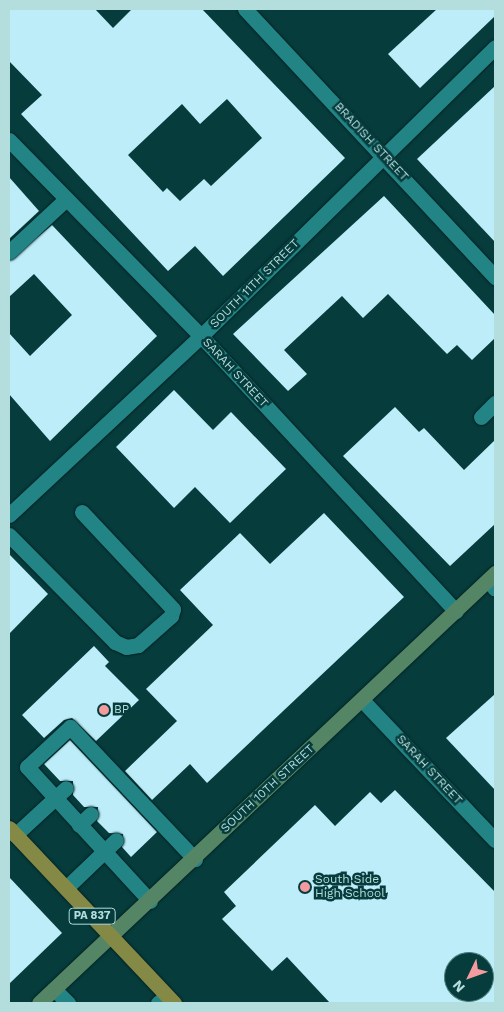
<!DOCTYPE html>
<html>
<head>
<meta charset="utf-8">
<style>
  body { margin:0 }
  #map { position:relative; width:504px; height:1012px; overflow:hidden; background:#073c3d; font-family:"Work Sans",sans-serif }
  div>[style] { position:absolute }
  .building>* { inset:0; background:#beedfa }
  .roads { filter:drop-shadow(0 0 1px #042121) drop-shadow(0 0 1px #042121) }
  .lane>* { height:15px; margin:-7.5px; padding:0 7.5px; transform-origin:7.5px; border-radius:7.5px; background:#238486 }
  .street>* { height:15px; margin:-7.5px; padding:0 7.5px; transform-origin:7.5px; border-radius:7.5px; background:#238486 }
  .secondary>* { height:15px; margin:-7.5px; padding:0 7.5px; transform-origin:7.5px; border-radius:7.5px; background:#548666 }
  .primary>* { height:15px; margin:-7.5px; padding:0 7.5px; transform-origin:7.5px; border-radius:7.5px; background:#858946 }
  .dots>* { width:14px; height:14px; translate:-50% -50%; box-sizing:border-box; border:2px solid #073c3d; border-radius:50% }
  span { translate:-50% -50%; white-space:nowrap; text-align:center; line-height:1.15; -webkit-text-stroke:5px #073c3d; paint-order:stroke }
  .shield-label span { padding:1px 4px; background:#073c3d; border:1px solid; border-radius:4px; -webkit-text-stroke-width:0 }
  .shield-label { font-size:11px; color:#b4dddd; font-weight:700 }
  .street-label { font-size:12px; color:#b4dddd }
  .poi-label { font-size:12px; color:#b4dddd }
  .left { translate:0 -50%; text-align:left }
  .frame { position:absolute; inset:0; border:10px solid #b4dddd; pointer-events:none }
  .north { position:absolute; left:444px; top:952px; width:50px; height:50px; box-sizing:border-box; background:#073c3d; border:1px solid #4c7c7d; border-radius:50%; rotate:228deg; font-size:14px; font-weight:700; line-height:20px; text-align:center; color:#b4dddd }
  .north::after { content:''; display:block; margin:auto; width:18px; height:22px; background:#f49b9f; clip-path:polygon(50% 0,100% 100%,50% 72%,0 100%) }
</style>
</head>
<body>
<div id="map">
  <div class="building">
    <div style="clip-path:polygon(evenodd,9px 9px,95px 9px,113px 28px,132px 9px,202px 9px,345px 158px,223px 276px,195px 246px,168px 271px,21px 114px,42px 95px,9px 61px,9px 9px,227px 99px,262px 138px,211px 186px,204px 179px,180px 201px,167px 188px,163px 192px,128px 155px,182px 104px,200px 124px,227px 99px)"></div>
    <div style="clip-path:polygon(437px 9px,495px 9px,495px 16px,420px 88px,388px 54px)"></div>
    <div style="clip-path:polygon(495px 86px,495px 242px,417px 159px)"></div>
    <div style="clip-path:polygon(9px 177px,39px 211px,9px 239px)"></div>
    <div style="clip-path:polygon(384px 196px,495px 315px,495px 338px,472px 360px,457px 345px,447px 354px,388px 294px,363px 318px,342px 296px,284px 350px,307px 374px,288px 391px,233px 334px)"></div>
    <div style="clip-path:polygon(52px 225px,157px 336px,50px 441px,9px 394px,9px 333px,30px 356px,72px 315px,34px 274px,9px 297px,9px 261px)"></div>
    <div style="clip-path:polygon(174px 390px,213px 430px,231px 412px,286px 469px,230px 523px,195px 487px,174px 508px,116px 447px)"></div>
    <div style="clip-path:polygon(395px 407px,419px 432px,424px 428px,464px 470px,495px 440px,495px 524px,450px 566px,343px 456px)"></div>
    <div style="clip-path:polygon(324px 513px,404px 597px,207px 783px,190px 764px,152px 800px,125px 771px,177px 721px,146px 689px,213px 625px,180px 590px,240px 533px,270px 564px)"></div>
    <div style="clip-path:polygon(9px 554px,48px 594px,9px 634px)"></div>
    <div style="clip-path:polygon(94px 646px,109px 662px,105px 666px,139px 700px,96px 741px,72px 718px,64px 720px,44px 738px,22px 715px)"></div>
    <div style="clip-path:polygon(495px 694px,495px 790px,446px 738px)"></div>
    <div style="clip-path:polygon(70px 740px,157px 832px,131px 857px,122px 847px,123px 834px,109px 833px,97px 821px,98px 807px,84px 807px,73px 795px,73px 781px,60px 781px,44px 764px)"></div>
    <div style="clip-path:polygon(evenodd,395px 790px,495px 892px,495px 1003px,330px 1003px,287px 957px,272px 971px,222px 919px,236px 906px,224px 892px,315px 805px,335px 826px,370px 792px,381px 803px,395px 790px,454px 962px,484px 962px,484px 992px,454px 992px,454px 962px)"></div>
    <div style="clip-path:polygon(9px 877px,62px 933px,9px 984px)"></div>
  </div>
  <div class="roads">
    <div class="lane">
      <div style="left:9px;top:252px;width:78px;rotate:-42.9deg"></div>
      <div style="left:481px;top:417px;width:20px;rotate:-45deg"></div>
      <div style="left:9px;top:535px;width:151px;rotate:45.3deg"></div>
      <div style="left:115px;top:642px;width:12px;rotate:24deg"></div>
      <div style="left:126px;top:647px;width:12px;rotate:-9deg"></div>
      <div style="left:138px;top:645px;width:44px;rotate:-41.3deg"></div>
      <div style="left:171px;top:616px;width:7px;rotate:-74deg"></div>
      <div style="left:173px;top:609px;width:133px;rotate:-133.2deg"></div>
      <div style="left:488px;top:580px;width:11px;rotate:52deg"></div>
      <div style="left:79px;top:825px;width:16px;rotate:-43deg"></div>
      <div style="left:15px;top:835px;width:69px;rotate:-42.7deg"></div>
      <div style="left:66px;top:888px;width:69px;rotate:-43.8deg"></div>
      <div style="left:150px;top:901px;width:182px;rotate:-132.5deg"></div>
      <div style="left:27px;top:767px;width:59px;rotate:-42.9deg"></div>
      <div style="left:70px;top:727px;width:182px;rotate:46.6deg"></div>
      <div style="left:54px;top:989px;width:20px;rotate:45deg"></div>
      <div style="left:158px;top:1003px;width:11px;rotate:-38deg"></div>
    </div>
    <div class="street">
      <div style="left:245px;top:9px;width:367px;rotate:47deg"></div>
      <div style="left:9px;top:140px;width:274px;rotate:45.6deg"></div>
      <div style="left:201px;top:336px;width:375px;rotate:47.2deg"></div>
      <div style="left:9px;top:515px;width:262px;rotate:-43deg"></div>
      <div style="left:201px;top:336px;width:412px;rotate:-44.5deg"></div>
      <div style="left:362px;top:700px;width:193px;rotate:46.5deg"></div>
    </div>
    <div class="secondary">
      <div style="left:39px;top:1003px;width:627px;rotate:-43.32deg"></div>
    </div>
    <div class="primary">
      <div style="left:9px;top:828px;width:241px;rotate:46.7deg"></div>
    </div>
  </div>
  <div class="dots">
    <div style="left:104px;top:710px;background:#f49b9f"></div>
    <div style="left:305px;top:887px;background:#f49b9f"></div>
  </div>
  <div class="shield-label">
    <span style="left:92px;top:916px">PA 837</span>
  </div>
  <div class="street-label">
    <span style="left:371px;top:142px;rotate:47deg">BRADISH STREET</span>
    <span style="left:255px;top:284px;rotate:-45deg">SOUTH 11TH STREET</span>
    <span style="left:235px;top:373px;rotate:47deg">SARAH STREET</span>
    <span style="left:429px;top:770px;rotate:47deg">SARAH STREET</span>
    <span style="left:268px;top:789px;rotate:-43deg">SOUTH 10TH STREET</span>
  </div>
  <div class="poi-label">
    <span class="left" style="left:114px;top:710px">BP</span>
    <span class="left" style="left:315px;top:887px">South Side<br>High School</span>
  </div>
  <div class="frame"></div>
  <div class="north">N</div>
</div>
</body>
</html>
